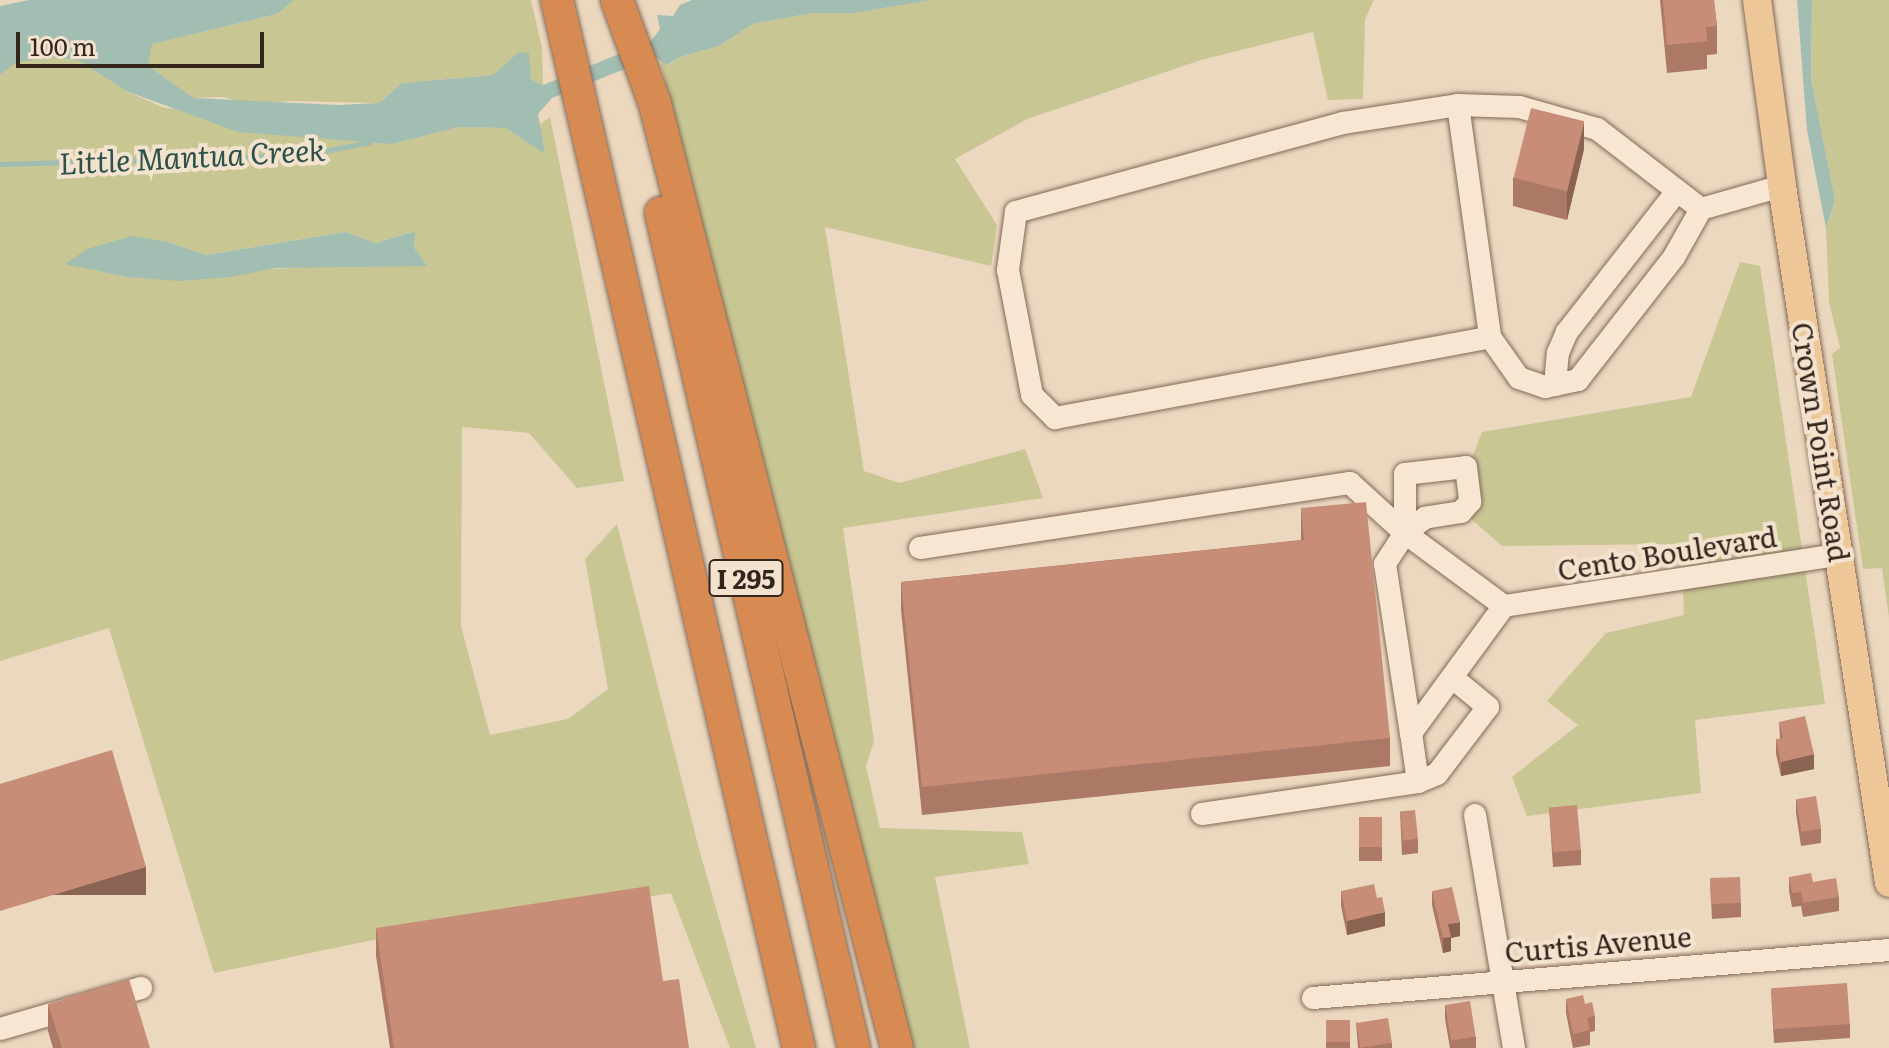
<!DOCTYPE html>
<html>
<head>
<meta charset="utf-8">
<style>
  body { margin:0 }
  #map { position:relative; width:1889px; height:1048px; overflow:hidden; background:#ebd8bf; font-family:Literata,serif }
  div>[style] { position:absolute }
  .green>* { inset:0; background:#c8c794 }
  .water>* { inset:0; background:#a2bdb1 }
  .stream>* { height:5px; margin:-2.5px; padding:0 2.5px; transform-origin:2.5px; border-radius:2.5px; background:#a2bdb1 }
  .roads { filter:drop-shadow(0 0 2px #836959) drop-shadow(0 0 2px #836959) }
  .minor>* { height:22px; margin:-11px; padding:0 11px; transform-origin:11px; border-radius:11px; background:#f7e6d2 }
  .major>* { height:28px; margin:-14px; padding:0 14px; transform-origin:14px; border-radius:14px; background:#edc798 }
  .highway>* { height:32px; margin:-16px; padding:0 16px; transform-origin:16px; border-radius:16px; background:#d78b53 }
  .wall>* { inset:0; background:#ab7966; transform-origin:0 0 }
  .shaded-wall>* { inset:0; background:#8b6353; transform-origin:0 0 }
  .building>* { inset:0; background:#c78d77; transform-origin:0 0 }
  span { translate:-50% -50%; white-space:nowrap; text-align:center; line-height:1.15; -webkit-text-stroke:8px #f3e3ce; paint-order:stroke }
  .shield-label span { padding:2px 6px; background:#f3e3ce; border:2px solid; border-radius:6px; -webkit-text-stroke-width:0 }
  .shield-label { font-size:26px; color:#33241c; font-weight:700 }
  .street-label { font-size:28px; color:#33241c }
  .water-label { font-size:30px; color:#2c524a; font-style:italic }
  .scale { position:absolute; left:16px; top:32px; width:248px; height:36px; box-sizing:border-box; border:4px solid #33241c; border-top:0; padding-left:10px; font-size:24px; line-height:28px; white-space:nowrap; color:#33241c; -webkit-text-stroke:6px #f3e3ce; paint-order:stroke }
</style>
</head>
<body>
<div id="map">
  <div class="green">
    <div style="clip-path:polygon(294px 0,531px 0,542px 48px,543px 85px,531px 79px,493px 75px,402px 83px,379px 103px,291px 101px,253px 104px,222px 97px,194px 98px,148px 66px,151px 44px,277px 14px)"></div>
    <div style="clip-path:polygon(931px 0,1374px 0,1365px 19px,1363px 99px,1328px 100px,1313px 32px,1201px 60px,1027px 119px,955px 159px,997px 225px,991px 266px,825px 227px,864px 471px,899px 483px,1025px 449px,1043px 498px,843px 528px,874px 741px,866px 766px,880px 828px,1022px 832px,1029px 864px,935px 877px,970px 1048px,909px 1048px,660px 59px,668px 65px,680px 57px,719px 46px,753px 24px,812px 13px,854px 13px)"></div>
    <div style="clip-path:polygon(1812px 0,1889px 0,1889px 618px,1882px 568px,1863px 569px,1832px 354px,1840px 348px,1829px 302px,1826px 228px,1835px 200px,1811px 79px)"></div>
    <div style="clip-path:polygon(evenodd,50px 58px,78px 60px,126px 91px,162px 107px,392px 144px,459px 127px,506px 128px,544px 152px,538px 126px,550px 117px,624px 481px,577px 488px,529px 433px,462px 427px,461px 626px,490px 735px,568px 719px,608px 689px,585px 559px,617px 524px,699px 849px,756px 1048px,730px 1048px,671px 893px,368px 941px,214px 973px,109px 628px,0 661px,0 75px,16px 62px,50px 58px,414px 231px,414px 246px,426px 266px,363px 264px,127px 277px,80px 265px,168px 242px,206px 255px,345px 232px,376px 243px,414px 231px)"></div>
    <div style="clip-path:polygon(1740px 262px,1760px 266px,1825px 704px,1695px 720px,1701px 793px,1527px 816px,1512px 777px,1578px 725px,1547px 701px,1606px 633px,1684px 615px,1681px 544px,1502px 546px,1454px 504px,1482px 432px,1691px 397px)"></div>
  </div>
  <div class="water">
    <div style="clip-path:polygon(29px 0,294px 0,277px 14px,152px 44px,148px 66px,194px 98px,338px 105px,379px 103px,402px 83px,493px 75px,519px 52px,529px 53px,531px 79px,543px 85px,651px 41px,660px 29px,657px 15px,673px 16px,680px 5px,692px 0,931px 0,854px 13px,812px 13px,753px 24px,719px 46px,680px 57px,667px 65px,655px 57px,552px 98px,538px 114px,545px 154px,506px 128px,459px 127px,392px 144px,238px 132px,126px 91px,78px 60px,50px 58px,17px 62px,0 75px,0 6px)"></div>
    <div style="clip-path:polygon(1797px 0,1812px 0,1811px 79px,1835px 200px,1826px 228px,1807px 130px)"></div>
    <div style="clip-path:polygon(415px 231px,414px 247px,427px 266px,276px 268px,230px 277px,179px 281px,127px 277px,65px 264px,87px 249px,132px 236px,168px 242px,206px 255px,345px 232px,376px 243px)"></div>
  </div>
  <div class="stream">
    <div style="left:0;top:164px;width:250px;rotate:-1.6deg"></div>
    <div style="left:250px;top:157px;width:69px;rotate:-4.1deg"></div>
    <div style="left:319px;top:152px;width:52px;rotate:-11.1deg"></div>
  </div>
  <div class="roads">
    <div class="minor">
      <div style="left:1458px;top:105px;width:116px;rotate:171.1deg"></div>
      <div style="left:1343px;top:123px;width:339px;rotate:164.8deg"></div>
      <div style="left:1016px;top:212px;width:59px;rotate:97.9deg"></div>
      <div style="left:1008px;top:270px;width:127px;rotate:79.1deg"></div>
      <div style="left:1032px;top:395px;width:33px;rotate:45deg"></div>
      <div style="left:1055px;top:418px;width:442px;rotate:-10.5deg"></div>
      <div style="left:1701px;top:209px;width:131px;rotate:-142.4deg"></div>
      <div style="left:1597px;top:129px;width:81px;rotate:-164.2deg"></div>
      <div style="left:1519px;top:107px;width:61px;rotate:-178.1deg"></div>
      <div style="left:1458px;top:105px;width:234px;rotate:82.1deg"></div>
      <div style="left:1490px;top:337px;width:50px;rotate:54.7deg"></div>
      <div style="left:1519px;top:378px;width:28px;rotate:19deg"></div>
      <div style="left:1545px;top:387px;width:34px;rotate:-12deg"></div>
      <div style="left:1578px;top:380px;width:156px;rotate:-52deg"></div>
      <div style="left:1674px;top:257px;width:55px;rotate:-60.6deg"></div>
      <div style="left:1701px;top:209px;width:84px;rotate:-15.9deg"></div>
      <div style="left:1555px;top:385px;width:32px;rotate:-85deg"></div>
      <div style="left:1558px;top:353px;width:23px;rotate:-67deg"></div>
      <div style="left:1567px;top:332px;width:179px;rotate:-52deg"></div>
      <div style="left:1405px;top:533px;width:59px;rotate:-90deg"></div>
      <div style="left:1405px;top:474px;width:61px;rotate:-6.5deg"></div>
      <div style="left:1466px;top:467px;width:35px;rotate:83deg"></div>
      <div style="left:1470px;top:502px;width:13px;rotate:132deg"></div>
      <div style="left:1461px;top:512px;width:36px;rotate:171deg"></div>
      <div style="left:1425px;top:518px;width:25px;rotate:143deg"></div>
      <div style="left:1405px;top:533px;width:37px;rotate:123deg"></div>
      <div style="left:1385px;top:564px;width:171px;rotate:81.3deg"></div>
      <div style="left:1411px;top:733px;width:157px;rotate:-53.8deg"></div>
      <div style="left:920px;top:548px;width:435px;rotate:-8.6deg"></div>
      <div style="left:1350px;top:483px;width:74px;rotate:42.3deg"></div>
      <div style="left:1405px;top:533px;width:123px;rotate:36.4deg"></div>
      <div style="left:1504px;top:606px;width:339px;rotate:-8.7deg"></div>
      <div style="left:1418px;top:782px;width:21px;rotate:-23deg"></div>
      <div style="left:1437px;top:774px;width:84px;rotate:-52.7deg"></div>
      <div style="left:1488px;top:707px;width:44px;rotate:-140.5deg"></div>
      <div style="left:1202px;top:814px;width:218px;rotate:-8.4deg"></div>
      <div style="left:1418px;top:782px;width:49px;rotate:-98.1deg"></div>
      <div style="left:1475px;top:815px;width:236px;rotate:80.5deg"></div>
      <div style="left:1313px;top:998px;width:578px;rotate:-4.76deg"></div>
      <div style="left:0;top:1029px;width:147px;rotate:-16.2deg"></div>
    </div>
    <div class="major">
      <div style="left:1757px;top:0;width:188px;rotate:82.3deg"></div>
      <div style="left:1782px;top:186px;width:705px;rotate:81.27deg"></div>
    </div>
    <div class="highway">
      <div style="left:557px;top:0;width:1076px;rotate:77deg"></div>
      <div style="left:617px;top:0;width:111px;rotate:69.9deg"></div>
      <div style="left:655px;top:104px;width:975px;rotate:75.62deg"></div>
      <div style="left:661px;top:213px;width:857px;rotate:76.99deg"></div>
    </div>
  </div>
  <div class="wall">
    <div style="clip-path:polygon(1660px 0,1714px 0,1717px 26px,1717px 54px,1707px 55px,1707px 69px,1667px 73px)"></div>
    <div style="clip-path:polygon(1584px 149px,1567px 220px,1513px 206px,1513px 178px)"></div>
    <div style="clip-path:polygon(1301px 508px,1390px 738px,1390px 766px,922px 815px,901px 610px,901px 582px,1301px 540px)"></div>
    <div style="clip-path:polygon(1779px 722px,1814px 769px,1781px 776px,1776px 754px,1776px 739px,1780px 739px)"></div>
    <div style="clip-path:polygon(1796px 799px,1821px 829px,1821px 843px,1801px 846px,1796px 813px)"></div>
    <div style="clip-path:polygon(1549px 807px,1581px 850px,1581px 865px,1553px 867px)"></div>
    <div style="clip-path:polygon(1400px 811px,1418px 839px,1418px 853px,1402px 855px)"></div>
    <div style="left:1359px;top:817px;width:23px;height:44px"></div>
    <div style="clip-path:polygon(1789px 877px,1813px 882px,1839px 897px,1839px 911px,1803px 917px,1801px 906px,1792px 907px,1789px 891px)"></div>
    <div style="clip-path:polygon(1710px 879px,1741px 903px,1741px 917px,1712px 919px)"></div>
    <div style="clip-path:polygon(1341px 891px,1377px 898px,1385px 926px,1347px 935px,1341px 906px)"></div>
    <div style="clip-path:polygon(1432px 891px,1460px 936px,1451px 938px,1451px 951px,1443px 953px,1432px 905px)"></div>
    <div style="clip-path:polygon(376px 928px,663px 981px,689px 1048px,390px 1048px,376px 956px)"></div>
    <div style="clip-path:polygon(1771px 989px,1850px 1024px,1850px 1038px,1774px 1043px)"></div>
    <div style="clip-path:polygon(1566px 999px,1585px 1004px,1595px 1016px,1595px 1031px,1590px 1032px,1590px 1045px,1573px 1048px,1566px 1013px)"></div>
    <div style="clip-path:polygon(48px 1004px,150px 1048px,53px 1048px,48px 1031px)"></div>
    <div style="clip-path:polygon(1445px 1005px,1476px 1037px,1476px 1048px,1450px 1048px,1445px 1019px)"></div>
    <div style="left:1326px;top:1020px;width:24px;height:28px"></div>
    <div style="clip-path:polygon(1356px 1022px,1392px 1043px,1392px 1048px,1358px 1048px)"></div>
  </div>
  <div class="shaded-wall">
    <div style="clip-path:polygon(1584px 121px,1584px 149px,1567px 220px,1567px 192px)"></div>
    <div style="clip-path:polygon(1814px 754px,1814px 769px,1781px 776px,1781px 762px)"></div>
    <div style="left:146px;top:867px;width:28px;height:152px;rotate:90deg"></div>
    <div style="clip-path:polygon(1385px 912px,1385px 926px,1347px 935px,1347px 921px)"></div>
    <div style="clip-path:polygon(1460px 922px,1460px 936px,1451px 938px,1451px 951px,1443px 953px,1443px 938px,1448px 924px)"></div>
  </div>
  <div class="building">
    <div style="clip-path:polygon(1663px 0,1714px 0,1717px 26px,1706px 27px,1707px 41px,1667px 45px)"></div>
    <div style="left:1531px;top:108px;width:55px;height:72px;rotate:14deg"></div>
    <div style="clip-path:polygon(1366px 502px,1390px 738px,922px 787px,901px 582px,1304px 540px,1301px 508px)"></div>
    <div style="clip-path:polygon(1805px 716px,1814px 754px,1781px 762px,1776px 739px,1783px 738px,1779px 722px)"></div>
    <div style="clip-path:polygon(112px 750px,146px 867px,0 911px,0 784px)"></div>
    <div style="left:1816px;top:796px;width:33px;height:20px;rotate:81deg"></div>
    <div style="left:1577px;top:805px;width:45px;height:28px;rotate:85deg"></div>
    <div style="left:1415px;top:810px;width:29px;height:15px;rotate:84deg"></div>
    <div style="left:1359px;top:817px;width:23px;height:30px"></div>
    <div style="clip-path:polygon(1811px 873px,1813px 882px,1836px 878px,1839px 897px,1803px 903px,1801px 892px,1792px 893px,1789px 877px)"></div>
    <div style="left:1740px;top:877px;width:26px;height:30px;rotate:88deg"></div>
    <div style="clip-path:polygon(1374px 884px,1377px 898px,1382px 897px,1385px 912px,1347px 921px,1341px 891px)"></div>
    <div style="clip-path:polygon(649px 886px,663px 981px,679px 979px,689px 1048px,394px 1048px,376px 928px)"></div>
    <div style="clip-path:polygon(1452px 887px,1460px 922px,1448px 924px,1451px 937px,1443px 938px,1432px 891px)"></div>
    <div style="clip-path:polygon(129px 979px,150px 1048px,62px 1048px,48px 1004px)"></div>
    <div style="left:1847px;top:983px;width:41px;height:76px;rotate:86deg"></div>
    <div style="clip-path:polygon(1583px 995px,1585px 1004px,1592px 1002px,1595px 1016px,1587px 1018px,1590px 1030px,1573px 1034px,1566px 999px)"></div>
    <div style="left:1470px;top:1001px;width:36px;height:25px;rotate:81deg"></div>
    <div style="left:1388px;top:1018px;width:25px;height:32px;rotate:81deg"></div>
    <div style="left:1326px;top:1020px;width:24px;height:22px"></div>
  </div>
  <div class="shield-label">
    <span style="left:746px;top:578px">I 295</span>
  </div>
  <div class="street-label">
    <span style="left:1822px;top:442px;rotate:81deg">Crown Point Road</span>
    <span style="left:1667px;top:552px;rotate:-9deg">Cento Boulevard</span>
    <span style="left:1598px;top:943px;rotate:-5deg">Curtis Avenue</span>
  </div>
  <div class="water-label">
    <span style="left:192px;top:155px;rotate:-3deg">Little Mantua Creek</span>
  </div>
  <div class="scale">100 m</div>
</div>
</body>
</html>
